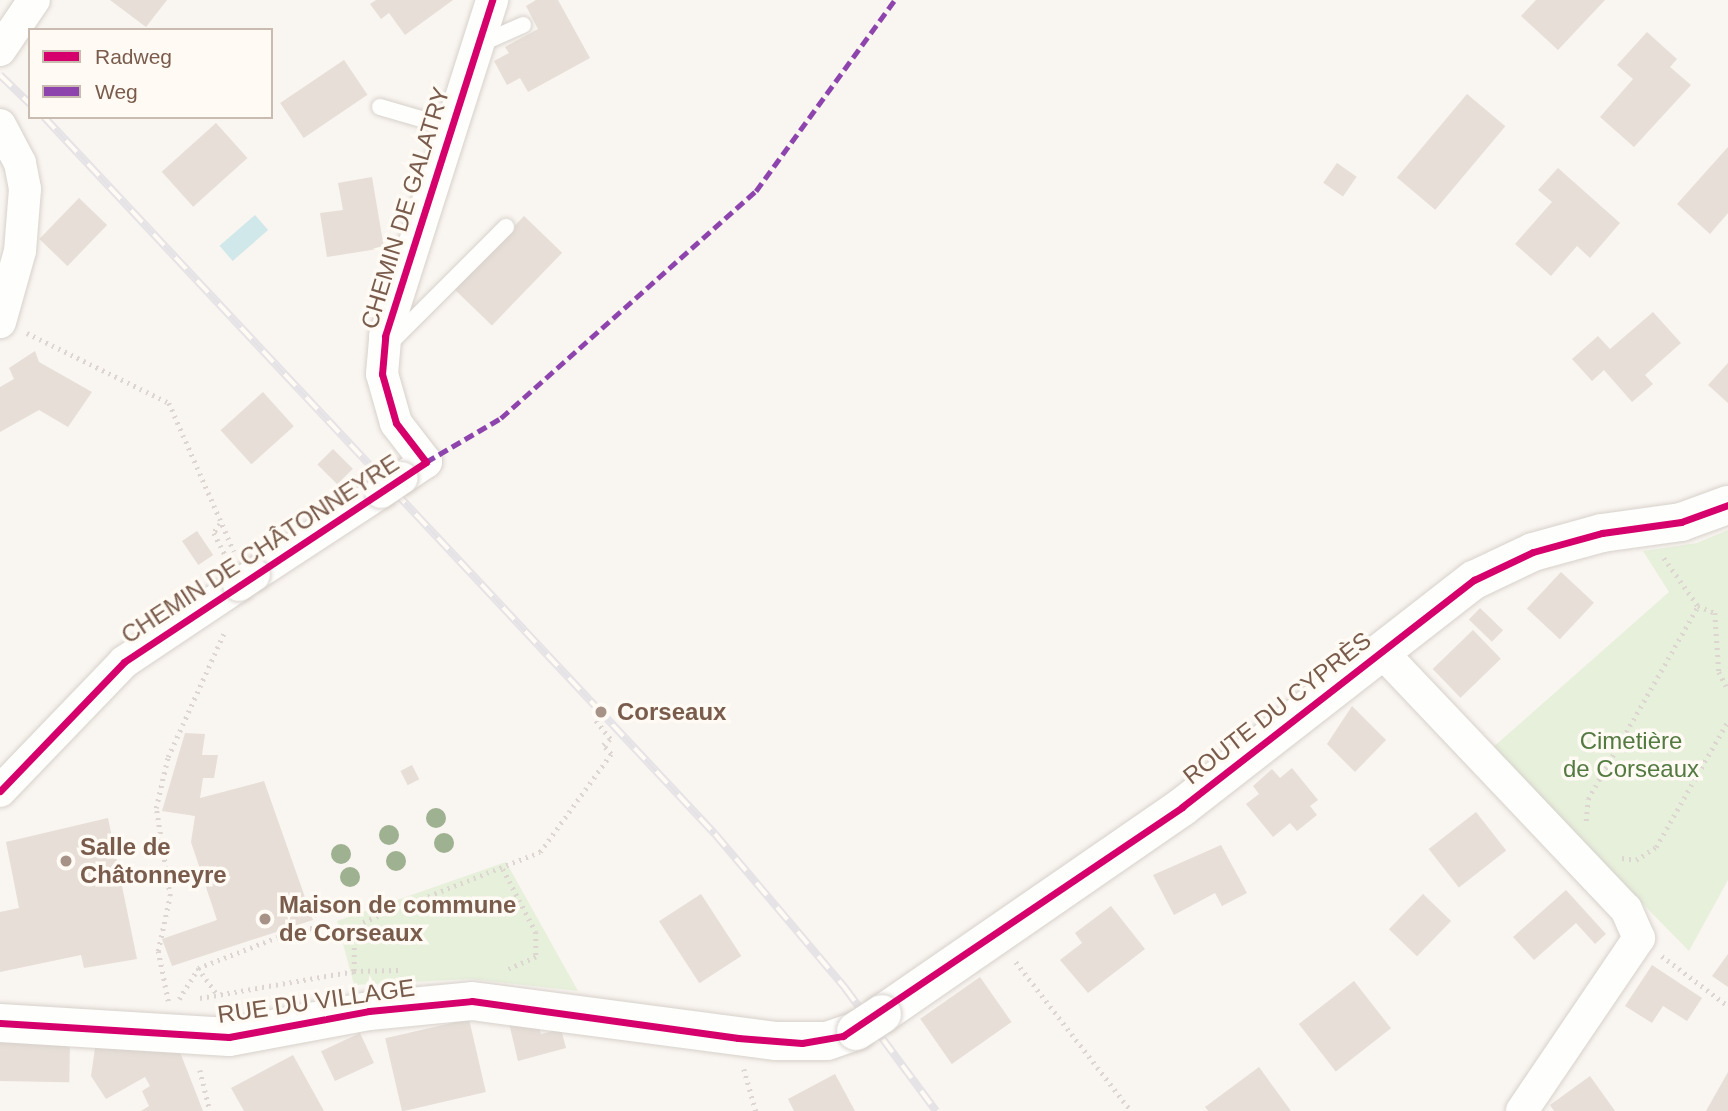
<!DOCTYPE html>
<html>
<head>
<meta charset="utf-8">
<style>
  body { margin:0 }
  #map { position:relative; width:1728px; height:1111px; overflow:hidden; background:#f9f5f0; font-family:Helvetica,sans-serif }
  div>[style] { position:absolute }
  .green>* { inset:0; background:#e7f0db }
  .water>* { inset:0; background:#d0e8ea; transform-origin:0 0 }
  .building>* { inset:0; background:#e6ded7; transform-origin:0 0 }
  .path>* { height:4.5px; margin-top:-2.25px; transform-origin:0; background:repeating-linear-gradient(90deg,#dcd5d0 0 2px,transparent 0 7px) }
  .roads { filter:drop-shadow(0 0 2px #d7d1cb) drop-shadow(0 0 2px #d7d1cb) }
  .service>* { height:16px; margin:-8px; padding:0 8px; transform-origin:8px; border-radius:8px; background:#fefefd }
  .minor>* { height:32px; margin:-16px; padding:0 16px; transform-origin:16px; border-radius:16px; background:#fefefd }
  .tertiary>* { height:38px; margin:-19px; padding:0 19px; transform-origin:19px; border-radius:19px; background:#fefefd }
  .rail>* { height:8px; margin-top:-4px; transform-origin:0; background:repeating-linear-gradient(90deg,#fffaf3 0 16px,#e6e3e7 0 32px); box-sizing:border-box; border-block:2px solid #e6e3e7 }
  .bridges { filter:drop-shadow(0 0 2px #d7d1cb) drop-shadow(0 0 2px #d7d1cb) }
  .minor-bridge>* { height:32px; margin:-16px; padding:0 16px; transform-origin:16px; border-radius:16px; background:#fefefd }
  .tertiary-bridge>* { height:38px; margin:-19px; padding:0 19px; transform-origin:19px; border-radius:19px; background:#fefefd }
  .quiet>* { height:5px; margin-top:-2.5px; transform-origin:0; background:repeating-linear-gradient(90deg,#8e44ad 0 10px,transparent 0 15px) }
  .cycleway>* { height:7px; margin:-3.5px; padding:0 3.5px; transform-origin:3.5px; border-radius:3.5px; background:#d6006c }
  .trees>* { width:20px; height:20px; margin:-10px; border-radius:50%; background:#9eb190 }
  .dots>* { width:19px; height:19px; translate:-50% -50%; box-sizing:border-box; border:4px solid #fffaf3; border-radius:50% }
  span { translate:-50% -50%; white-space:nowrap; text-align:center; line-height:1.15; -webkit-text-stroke:7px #fffaf3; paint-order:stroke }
  .street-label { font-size:24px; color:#7a5c4d }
  .poi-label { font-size:24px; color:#7a5c4d; font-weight:700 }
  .left { translate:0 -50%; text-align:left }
  .park-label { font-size:24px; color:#537a41 }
  .legend { position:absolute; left:28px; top:28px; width:245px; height:91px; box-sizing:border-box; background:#fffaf3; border:2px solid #cabbb1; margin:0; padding:9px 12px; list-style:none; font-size:21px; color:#7a5c4d }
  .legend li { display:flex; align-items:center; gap:14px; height:35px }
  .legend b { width:35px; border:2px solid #cabbb1 }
</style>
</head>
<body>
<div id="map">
  <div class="green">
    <div style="clip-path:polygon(1728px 530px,1728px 880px,1689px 951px,1491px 749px,1669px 592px,1643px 551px,1697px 543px)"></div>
    <div style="clip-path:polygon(506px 862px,578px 991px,470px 979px,354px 985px,337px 921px)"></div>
  </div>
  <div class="water">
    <div style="left:255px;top:215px;width:20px;height:47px;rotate:49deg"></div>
  </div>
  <div class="building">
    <div style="clip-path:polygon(110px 0,167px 0,146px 27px)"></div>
    <div style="clip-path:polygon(376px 0,453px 0,405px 35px,389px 13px,381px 19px,370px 4px)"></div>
    <div style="clip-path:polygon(536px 0,558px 0,590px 58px,528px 92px,520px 78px,507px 85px,494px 61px,509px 53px,505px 47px,538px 29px,526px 6px)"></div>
    <div style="clip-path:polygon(1536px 0,1605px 0,1558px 50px,1521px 16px)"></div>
    <div style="clip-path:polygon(1647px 32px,1677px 59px,1670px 67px,1691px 85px,1634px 147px,1600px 117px,1633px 79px,1617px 65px)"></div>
    <div style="left:344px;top:60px;width:42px;height:77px;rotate:56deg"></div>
    <div style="left:1467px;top:94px;width:50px;height:109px;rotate:40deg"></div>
    <div style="left:216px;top:123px;width:47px;height:73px;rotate:48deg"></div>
    <div style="clip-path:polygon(1728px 147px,1728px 213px,1710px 234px,1677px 204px)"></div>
    <div style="left:1337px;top:163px;width:24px;height:24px;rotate:35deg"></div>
    <div style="clip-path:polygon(1558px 168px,1620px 223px,1590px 258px,1577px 246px,1551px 276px,1515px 244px,1552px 202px,1538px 190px)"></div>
    <div style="clip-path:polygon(372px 177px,384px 248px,327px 257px,320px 213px,343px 210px,338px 183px)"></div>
    <div style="left:79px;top:198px;width:39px;height:57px;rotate:44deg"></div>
    <div style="left:524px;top:216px;width:53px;height:101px;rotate:44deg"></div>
    <div style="clip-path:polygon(1653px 312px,1681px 343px,1645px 375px,1653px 384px,1632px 402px,1604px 370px,1592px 381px,1572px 359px,1598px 336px,1610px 349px)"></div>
    <div style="clip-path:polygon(35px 351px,39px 362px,92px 392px,68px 427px,39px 410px,0 432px,0 387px,14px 379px,9px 368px)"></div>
    <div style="clip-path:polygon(1728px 363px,1728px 403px,1708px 385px)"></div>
    <div style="left:263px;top:392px;width:46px;height:57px;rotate:48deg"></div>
    <div style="left:333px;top:449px;width:28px;height:22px;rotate:45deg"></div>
    <div style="left:197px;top:531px;width:29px;height:18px;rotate:56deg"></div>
    <div style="left:1561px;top:572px;width:45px;height:50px;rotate:43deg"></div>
    <div style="left:1480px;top:608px;width:32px;height:16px;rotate:44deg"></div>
    <div style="left:1473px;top:630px;width:40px;height:56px;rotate:46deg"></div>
    <div style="clip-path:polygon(1352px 706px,1386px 740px,1355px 772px,1327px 744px)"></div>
    <div style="clip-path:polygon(185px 733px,205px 734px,202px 755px,218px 755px,214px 778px,203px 778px,200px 798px,264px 781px,313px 920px,172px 966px,162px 939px,217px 920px,191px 842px,195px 816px,162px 811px)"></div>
    <div style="left:412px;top:765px;width:16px;height:13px;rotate:63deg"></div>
    <div style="clip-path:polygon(1292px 768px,1318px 800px,1310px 806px,1317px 815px,1297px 831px,1290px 823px,1273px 837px,1246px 804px,1259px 794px,1253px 786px,1272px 769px,1280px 778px)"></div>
    <div style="left:1476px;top:812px;width:49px;height:60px;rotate:52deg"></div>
    <div style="clip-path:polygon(108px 818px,137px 959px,84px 968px,81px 955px,0 972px,0 912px,19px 908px,6px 842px)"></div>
    <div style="clip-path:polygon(1221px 845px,1247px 893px,1222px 906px,1215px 893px,1174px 915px,1153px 875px)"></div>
    <div style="clip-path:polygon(1566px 890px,1606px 934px,1595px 944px,1576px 923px,1534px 960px,1513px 937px)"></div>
    <div style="left:701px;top:894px;width:74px;height:50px;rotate:57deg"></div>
    <div style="left:1423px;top:894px;width:39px;height:49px;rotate:44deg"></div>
    <div style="clip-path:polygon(1111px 906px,1145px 949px,1088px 993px,1060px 960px,1082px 943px,1075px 933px)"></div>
    <div style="clip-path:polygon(1728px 954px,1728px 987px,1712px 976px)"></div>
    <div style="clip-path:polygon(1652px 965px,1702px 998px,1687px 1021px,1663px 1006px,1652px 1023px,1625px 1006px)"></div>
    <div style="left:980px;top:977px;width:55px;height:73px;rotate:55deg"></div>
    <div style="left:1354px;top:981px;width:60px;height:70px;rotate:52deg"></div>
    <div style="clip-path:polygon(536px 1016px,541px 1034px,561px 1029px,566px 1048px,518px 1061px,509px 1023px)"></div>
    <div style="left:469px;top:1019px;width:75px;height:86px;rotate:77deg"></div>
    <div style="left:360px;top:1033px;width:33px;height:43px;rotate:65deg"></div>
    <div style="left:0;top:1040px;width:70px;height:41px;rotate:1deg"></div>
    <div style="clip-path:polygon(178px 1047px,203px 1111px,141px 1111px,149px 1106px,142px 1091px,150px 1086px,145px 1077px,106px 1099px,91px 1076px,95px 1048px)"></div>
    <div style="clip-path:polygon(293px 1055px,324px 1111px,244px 1111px,231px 1088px)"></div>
    <div style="clip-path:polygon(1259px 1067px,1291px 1111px,1208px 1111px,1205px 1107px)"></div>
    <div style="clip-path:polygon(1728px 1072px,1728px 1111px,1706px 1111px)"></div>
    <div style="clip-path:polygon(835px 1074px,855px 1111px,794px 1111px,788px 1099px)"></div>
    <div style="clip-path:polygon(1590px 1076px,1615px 1111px,1554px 1111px,1550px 1105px)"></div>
  </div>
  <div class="path">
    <div style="left:27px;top:333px;width:158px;rotate:26.2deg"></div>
    <div style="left:169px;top:403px;width:162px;rotate:66.3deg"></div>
    <div style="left:220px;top:524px;width:11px;rotate:124deg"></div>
    <div style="left:214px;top:533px;width:29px;rotate:63deg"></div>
    <div style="left:1664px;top:558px;width:59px;rotate:54.7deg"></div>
    <div style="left:1698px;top:606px;width:18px;rotate:22deg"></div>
    <div style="left:1715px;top:613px;width:59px;rotate:86.1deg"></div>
    <div style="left:1719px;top:672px;width:20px;rotate:63deg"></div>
    <div style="left:1586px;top:821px;width:22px;rotate:-85deg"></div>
    <div style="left:1588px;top:799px;width:222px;rotate:-60.3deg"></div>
    <div style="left:1622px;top:858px;width:14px;rotate:8deg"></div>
    <div style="left:1636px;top:860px;width:24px;rotate:-33deg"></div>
    <div style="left:1656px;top:847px;width:145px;rotate:-60.3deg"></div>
    <div style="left:503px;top:869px;width:71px;rotate:62.4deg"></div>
    <div style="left:536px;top:932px;width:25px;rotate:90deg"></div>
    <div style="left:536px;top:957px;width:30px;rotate:156deg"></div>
    <div style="left:1662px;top:956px;width:83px;rotate:37.1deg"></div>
    <div style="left:1016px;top:962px;width:188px;rotate:52.3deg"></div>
    <div style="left:198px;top:968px;width:34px;rotate:54deg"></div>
    <div style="left:354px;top:971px;width:45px;rotate:-1.3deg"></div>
    <div style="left:200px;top:998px;width:156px;rotate:-9.9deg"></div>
    <div style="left:354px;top:971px;width:31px;rotate:-90deg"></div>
    <div style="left:354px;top:940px;width:20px;rotate:-63deg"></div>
    <div style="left:363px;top:922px;width:190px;rotate:-21.6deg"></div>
    <div style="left:540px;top:852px;width:121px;rotate:-54.1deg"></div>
    <div style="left:611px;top:754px;width:12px;rotate:-132deg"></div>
    <div style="left:603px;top:745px;width:9px;rotate:-41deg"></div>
    <div style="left:610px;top:739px;width:24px;rotate:-128deg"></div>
    <div style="left:179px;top:999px;width:36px;rotate:-58deg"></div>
    <div style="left:198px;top:968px;width:105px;rotate:-21.2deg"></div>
    <div style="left:296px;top:930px;width:23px;rotate:-7deg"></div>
    <div style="left:319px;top:927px;width:37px;rotate:20deg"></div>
    <div style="left:168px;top:1001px;width:51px;rotate:-101.3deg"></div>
    <div style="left:158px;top:951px;width:56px;rotate:-77.7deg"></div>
    <div style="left:170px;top:896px;width:89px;rotate:-99deg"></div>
    <div style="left:156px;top:808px;width:52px;rotate:-76.8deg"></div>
    <div style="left:168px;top:757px;width:138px;rotate:-65.7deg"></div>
    <div style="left:744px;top:1069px;width:44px;rotate:74.1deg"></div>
    <div style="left:200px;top:1070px;width:42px;rotate:76.3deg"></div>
  </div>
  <div class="roads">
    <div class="service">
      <div style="left:480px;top:44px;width:47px;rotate:-23.8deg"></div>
      <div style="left:380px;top:107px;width:72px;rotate:16.2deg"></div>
      <div style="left:388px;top:345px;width:167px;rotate:-45deg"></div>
    </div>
    <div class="minor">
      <div style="left:0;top:50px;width:60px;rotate:-55.8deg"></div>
      <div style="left:0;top:125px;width:43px;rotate:62.2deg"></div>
      <div style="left:20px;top:163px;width:26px;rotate:79deg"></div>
      <div style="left:25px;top:189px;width:62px;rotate:94.6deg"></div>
      <div style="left:20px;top:251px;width:74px;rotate:105.7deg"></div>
      <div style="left:402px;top:478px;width:29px;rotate:-34deg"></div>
      <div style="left:426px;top:462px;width:49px;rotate:-127.6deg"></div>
      <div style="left:396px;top:423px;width:51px;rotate:-105.9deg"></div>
      <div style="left:382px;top:374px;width:38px;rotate:-85deg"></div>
      <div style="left:385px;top:336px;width:353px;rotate:-72.3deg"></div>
      <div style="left:254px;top:575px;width:152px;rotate:-33.2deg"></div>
      <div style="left:1380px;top:650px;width:357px;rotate:46.5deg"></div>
      <div style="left:1626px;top:909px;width:32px;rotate:66deg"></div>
      <div style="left:1639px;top:938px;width:209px;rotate:124.1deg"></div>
      <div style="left:0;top:791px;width:179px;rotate:-46.1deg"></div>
      <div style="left:124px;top:662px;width:138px;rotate:-33.8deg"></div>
    </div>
    <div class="tertiary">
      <div style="left:882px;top:1014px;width:364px;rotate:-34.6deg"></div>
      <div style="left:1182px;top:807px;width:370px;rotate:-37.9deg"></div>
      <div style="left:1474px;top:580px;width:65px;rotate:-25.4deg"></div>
      <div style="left:1533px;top:552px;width:72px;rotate:-15.4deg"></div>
      <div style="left:1602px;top:533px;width:80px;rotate:-7.9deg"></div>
      <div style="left:1681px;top:522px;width:50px;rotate:-19.9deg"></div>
      <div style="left:0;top:1023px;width:229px;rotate:3.5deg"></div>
      <div style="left:229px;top:1037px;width:142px;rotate:-10.5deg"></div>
      <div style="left:369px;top:1011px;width:103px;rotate:-5.5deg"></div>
      <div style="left:472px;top:1001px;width:307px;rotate:7.5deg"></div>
      <div style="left:776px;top:1041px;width:51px"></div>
      <div style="left:827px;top:1041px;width:31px;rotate:-19deg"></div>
    </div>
  </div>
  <div class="rail">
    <div style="left:0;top:75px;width:42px;rotate:44deg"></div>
    <div style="left:44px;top:117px;width:982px;rotate:46.9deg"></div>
    <div style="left:715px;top:834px;width:202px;rotate:49.8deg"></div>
    <div style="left:845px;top:988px;width:153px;rotate:53.5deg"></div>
  </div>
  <div class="bridges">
    <div class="minor-bridge">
      <div style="left:381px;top:492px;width:25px;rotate:-34deg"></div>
      <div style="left:239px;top:585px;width:18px;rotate:-34deg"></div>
    </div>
    <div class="tertiary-bridge">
      <div style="left:856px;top:1031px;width:31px;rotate:-33deg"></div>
    </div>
  </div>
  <div class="quiet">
    <div style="left:426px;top:462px;width:87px;rotate:-30.4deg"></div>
    <div style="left:501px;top:418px;width:341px;rotate:-41.7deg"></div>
    <div style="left:756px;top:191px;width:236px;rotate:-54deg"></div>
  </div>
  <div class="cycleway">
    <div style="left:0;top:791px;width:179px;rotate:-46.1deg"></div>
    <div style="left:124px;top:662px;width:362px;rotate:-33.5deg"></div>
    <div style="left:426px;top:462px;width:49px;rotate:-127.6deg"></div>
    <div style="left:396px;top:423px;width:51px;rotate:-105.9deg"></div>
    <div style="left:382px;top:374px;width:38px;rotate:-85deg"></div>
    <div style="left:385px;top:336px;width:353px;rotate:-72.3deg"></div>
    <div style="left:0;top:1023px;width:229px;rotate:3.5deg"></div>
    <div style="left:229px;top:1037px;width:142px;rotate:-10.5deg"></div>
    <div style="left:369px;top:1011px;width:103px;rotate:-5.5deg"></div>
    <div style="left:472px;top:1001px;width:269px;rotate:7.9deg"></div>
    <div style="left:738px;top:1038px;width:64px;rotate:4.5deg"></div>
    <div style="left:802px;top:1043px;width:42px;rotate:-9.7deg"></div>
    <div style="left:843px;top:1036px;width:409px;rotate:-34deg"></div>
    <div style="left:1182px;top:807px;width:370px;rotate:-37.9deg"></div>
    <div style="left:1474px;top:580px;width:65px;rotate:-25.4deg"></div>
    <div style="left:1533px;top:552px;width:72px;rotate:-15.4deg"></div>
    <div style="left:1602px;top:533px;width:80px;rotate:-7.9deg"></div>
    <div style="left:1681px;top:522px;width:50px;rotate:-19.9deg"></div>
  </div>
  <div class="trees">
    <div style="left:436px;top:818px"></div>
    <div style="left:389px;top:835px"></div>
    <div style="left:444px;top:843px"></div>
    <div style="left:341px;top:854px"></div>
    <div style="left:396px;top:861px"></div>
    <div style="left:350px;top:877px"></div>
  </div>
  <div class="dots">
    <div style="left:601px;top:712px;background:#a69286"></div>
    <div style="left:66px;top:861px;background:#a69286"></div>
    <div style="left:265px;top:919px;background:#a69286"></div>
  </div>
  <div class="street-label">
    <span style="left:405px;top:208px;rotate:-73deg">CHEMIN DE GALATRY</span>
    <span style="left:260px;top:549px;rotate:-33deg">CHEMIN DE CHÂTONNEYRE</span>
    <span style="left:1277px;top:708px;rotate:-38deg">ROUTE DU CYPRÈS</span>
    <span style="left:316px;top:1001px;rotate:-8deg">RUE DU VILLAGE</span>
  </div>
  <div class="poi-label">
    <span class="left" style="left:617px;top:712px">Corseaux</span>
    <span class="left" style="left:80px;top:861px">Salle de<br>Châtonneyre</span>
    <span class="left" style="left:279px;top:919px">Maison de commune<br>de Corseaux</span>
  </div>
  <div class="park-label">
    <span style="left:1631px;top:755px">Cimetière<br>de Corseaux</span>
  </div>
  <ul class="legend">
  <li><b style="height:9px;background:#d6006c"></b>Radweg</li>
  <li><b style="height:9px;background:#8e44ad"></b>Weg</li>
  </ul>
</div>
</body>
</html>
